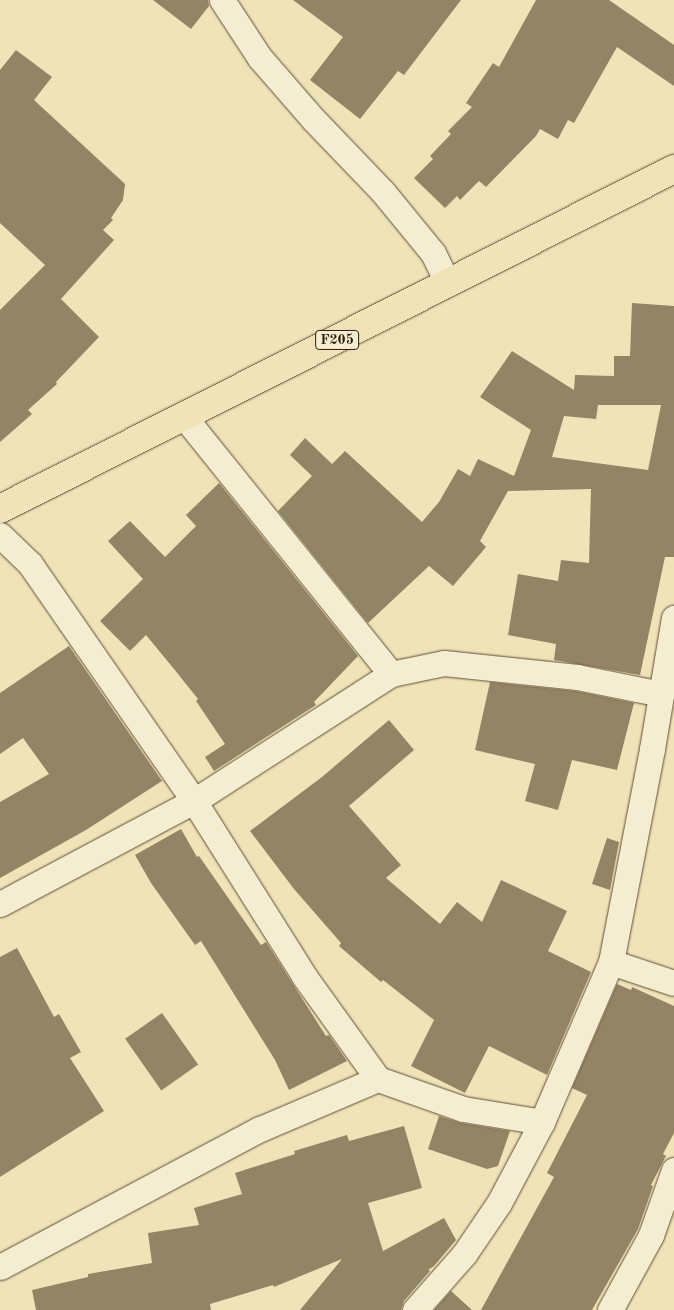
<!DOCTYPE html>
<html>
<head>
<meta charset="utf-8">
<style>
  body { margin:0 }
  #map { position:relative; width:674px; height:1310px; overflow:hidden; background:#f0e3b8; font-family:"Old Standard TT",serif }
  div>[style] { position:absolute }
  .building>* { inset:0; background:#928464; transform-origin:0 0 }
  .roads { filter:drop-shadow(0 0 1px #5e4e35) drop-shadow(0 0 1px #5e4e35) }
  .minor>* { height:25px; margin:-12.5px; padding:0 12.5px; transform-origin:12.5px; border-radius:12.5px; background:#f5edd1 }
  .primary>* { height:28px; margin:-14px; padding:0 14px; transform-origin:14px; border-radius:14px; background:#f0e3b8 }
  span { translate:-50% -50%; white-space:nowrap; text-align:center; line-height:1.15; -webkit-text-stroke:4px #f5edd1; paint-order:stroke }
  .shield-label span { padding:1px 4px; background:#f5edd1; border:1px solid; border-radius:4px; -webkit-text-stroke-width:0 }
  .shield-label { font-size:14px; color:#2d1d09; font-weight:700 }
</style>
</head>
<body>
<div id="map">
  <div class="building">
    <div style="clip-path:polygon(153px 0,208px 0,209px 6px,191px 29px)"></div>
    <div style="clip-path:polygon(293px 0,461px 0,404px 75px,398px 71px,360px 119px,310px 80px,343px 37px)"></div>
    <div style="clip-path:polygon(536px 0,609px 0,674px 45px,674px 86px,617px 47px,574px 123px,568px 120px,558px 139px,540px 129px,536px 136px,486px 187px,479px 181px,460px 200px,457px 196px,445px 208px,414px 178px,433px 159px,430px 156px,451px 134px,448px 131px,472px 107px,466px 103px,493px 63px,499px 67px)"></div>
    <div style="clip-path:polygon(16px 50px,52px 77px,34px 100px,125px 184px,123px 200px,111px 218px,113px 220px,103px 230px,114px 240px,61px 299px,99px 337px,56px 382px,57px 384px,28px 410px,32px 414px,0 442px,0 310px,45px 265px,0 223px,0 70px)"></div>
    <div style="clip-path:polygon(evenodd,632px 303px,674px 306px,674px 557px,665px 557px,640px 675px,554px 660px,556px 644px,508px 635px,518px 574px,558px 581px,561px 560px,589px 563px,591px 489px,508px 491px,480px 541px,486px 547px,453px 586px,429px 566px,368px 623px,278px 511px,312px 476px,290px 455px,305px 438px,332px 464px,345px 451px,422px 522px,439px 502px,458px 469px,470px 476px,478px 459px,514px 476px,531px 430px,480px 397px,512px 351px,574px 390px,575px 375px,614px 376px,614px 356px,630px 356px,632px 303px,598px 405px,661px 405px,648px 470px,552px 457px,564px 416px,596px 419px,598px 405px)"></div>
    <div style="clip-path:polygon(219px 483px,358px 656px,314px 702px,316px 705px,214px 771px,205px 757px,225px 744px,196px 701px,198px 699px,174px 669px,146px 635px,130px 651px,100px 621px,143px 579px,108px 541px,130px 521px,165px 557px,196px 526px,186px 515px)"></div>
    <div style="clip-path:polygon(69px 646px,162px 781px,86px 830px,0 878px,0 802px,49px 774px,23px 738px,0 754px,0 693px)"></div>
    <div style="clip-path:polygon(490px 682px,575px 691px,634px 703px,617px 770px,572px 760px,558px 810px,525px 801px,535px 764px,475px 750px)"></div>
    <div style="clip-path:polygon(389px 720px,414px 750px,349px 806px,401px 865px,386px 878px,440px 924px,457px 902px,482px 922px,501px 880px,567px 911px,548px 951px,591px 972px,547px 1075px,489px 1046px,465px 1093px,411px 1066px,434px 1020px,383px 980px,381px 982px,339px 946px,341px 943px,294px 889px,250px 831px,322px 777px)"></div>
    <div style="clip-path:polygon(181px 829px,197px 857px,199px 856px,261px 945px,266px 942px,326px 1036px,329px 1035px,347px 1061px,289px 1090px,275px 1060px,201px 941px,195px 945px,151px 883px,135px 855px)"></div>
    <div style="clip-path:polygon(607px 838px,619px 842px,610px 890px,592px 884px)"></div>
    <div style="clip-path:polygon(17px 948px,54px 1017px,59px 1014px,81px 1052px,70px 1058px,104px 1111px,0 1177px,0 957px)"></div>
    <div style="clip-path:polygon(617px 984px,631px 990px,632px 987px,674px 1006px,674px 1133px,663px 1154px,666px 1156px,651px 1185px,653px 1186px,638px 1229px,592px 1310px,481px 1310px,554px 1177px,547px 1173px,587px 1095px,572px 1088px)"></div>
    <div style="left:162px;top:1013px;width:63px;height:45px;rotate:55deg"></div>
    <div style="clip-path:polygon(439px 1116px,461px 1123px,510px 1131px,498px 1166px,487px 1169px,428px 1149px)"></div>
    <div style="clip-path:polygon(404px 1126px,422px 1188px,368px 1203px,383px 1251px,444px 1218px,456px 1240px,434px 1266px,428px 1270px,430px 1271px,404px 1301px,401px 1310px,300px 1310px,342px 1259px,274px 1287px,273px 1285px,210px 1304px,211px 1310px,36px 1310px,32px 1290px,88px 1277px,88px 1274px,152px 1263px,148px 1233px,199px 1225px,194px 1208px,242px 1194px,235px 1173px,295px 1154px,294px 1151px,347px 1135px,349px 1141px)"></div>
    <div style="clip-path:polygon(451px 1291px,472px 1310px,434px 1310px)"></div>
  </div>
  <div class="roads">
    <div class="minor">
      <div style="left:222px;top:0;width:69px;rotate:56.8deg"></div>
      <div style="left:260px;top:58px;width:81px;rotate:49deg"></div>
      <div style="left:313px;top:119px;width:101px;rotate:46.2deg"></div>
      <div style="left:383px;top:192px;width:79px;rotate:50.7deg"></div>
      <div style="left:433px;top:253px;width:34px;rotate:64deg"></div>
      <div style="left:190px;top:424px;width:321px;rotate:51.2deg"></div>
      <div style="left:0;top:535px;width:42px;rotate:44deg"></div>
      <div style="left:30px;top:564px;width:288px;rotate:55.3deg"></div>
      <div style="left:194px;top:801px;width:207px;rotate:57.8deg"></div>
      <div style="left:304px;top:976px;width:127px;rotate:54.3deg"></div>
      <div style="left:378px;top:1079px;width:90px;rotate:19.4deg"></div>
      <div style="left:463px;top:1109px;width:80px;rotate:9.3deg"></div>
      <div style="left:0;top:904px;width:220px;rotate:-28deg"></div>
      <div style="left:194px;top:801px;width:234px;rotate:-32.8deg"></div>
      <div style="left:391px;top:674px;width:54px;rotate:-11.7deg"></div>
      <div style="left:444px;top:663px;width:134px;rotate:6deg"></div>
      <div style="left:577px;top:677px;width:86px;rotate:11.4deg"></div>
      <div style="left:611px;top:962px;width:66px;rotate:18.4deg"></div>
      <div style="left:0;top:1267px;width:294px;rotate:-28deg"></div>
      <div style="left:260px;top:1129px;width:128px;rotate:-23deg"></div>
      <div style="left:415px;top:1310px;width:76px;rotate:-48.7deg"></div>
      <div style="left:465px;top:1253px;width:60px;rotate:-55.8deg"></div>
      <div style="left:499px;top:1203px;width:92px;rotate:-62deg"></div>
      <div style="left:542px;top:1122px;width:174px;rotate:-66.7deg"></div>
      <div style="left:611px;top:962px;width:217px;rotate:-79.1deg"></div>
      <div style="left:652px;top:749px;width:133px;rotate:-80.5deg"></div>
      <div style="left:610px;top:1310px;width:85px;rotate:-61.3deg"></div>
      <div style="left:651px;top:1235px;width:69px;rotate:-70.5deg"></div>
    </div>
    <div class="primary">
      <div style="left:0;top:509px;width:755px;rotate:-26.77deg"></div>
    </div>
  </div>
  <div class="shield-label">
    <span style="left:337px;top:340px">F205</span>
  </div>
</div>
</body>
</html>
